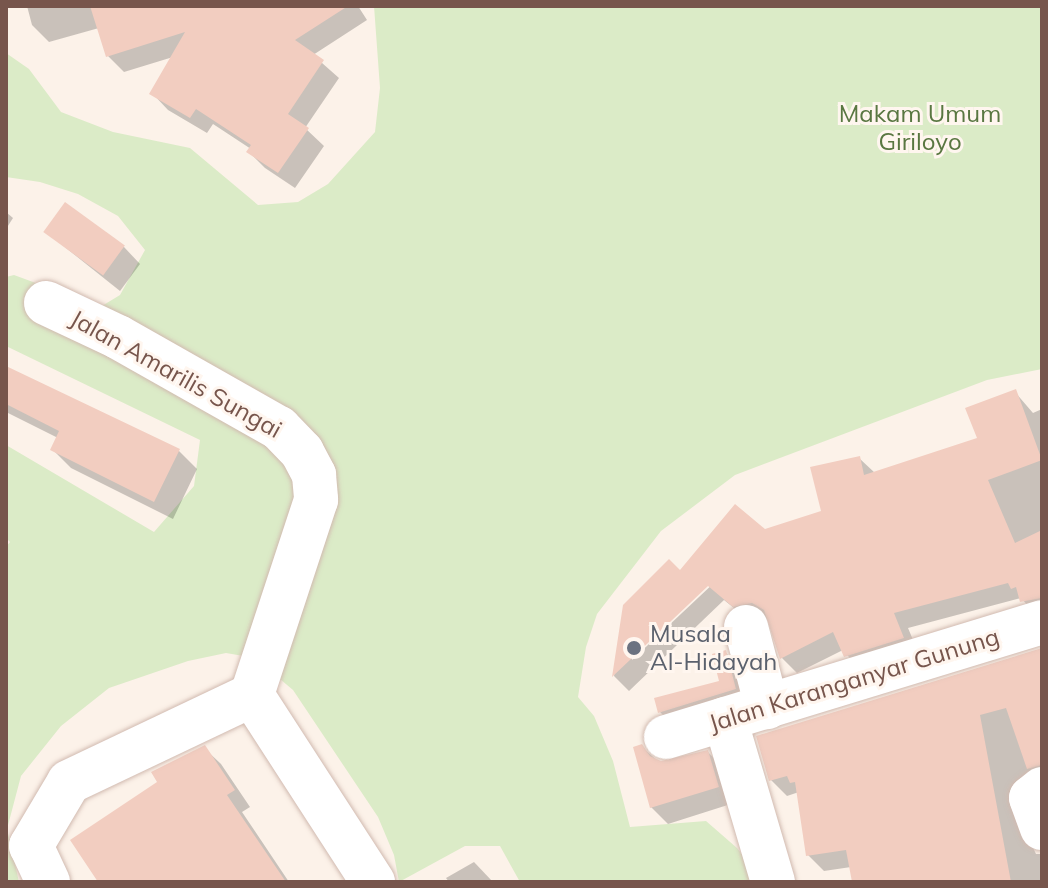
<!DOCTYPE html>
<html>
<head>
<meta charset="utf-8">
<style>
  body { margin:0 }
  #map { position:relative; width:1048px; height:888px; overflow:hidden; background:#fcf2e9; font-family:Mulish,sans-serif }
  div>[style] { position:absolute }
  .green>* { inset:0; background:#dbebc7 }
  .shadow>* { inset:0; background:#0003 }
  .building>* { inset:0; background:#f2cdc0; transform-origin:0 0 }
  .roads { filter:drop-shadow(0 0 2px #d1bab0) drop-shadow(0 0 2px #d1bab0) }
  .minor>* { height:44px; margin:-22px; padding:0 22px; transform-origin:22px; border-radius:22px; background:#fff }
  .dots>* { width:22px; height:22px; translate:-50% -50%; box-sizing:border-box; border:4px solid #fff6ef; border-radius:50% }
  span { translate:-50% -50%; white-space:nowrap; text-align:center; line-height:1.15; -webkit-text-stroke:6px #fff6ef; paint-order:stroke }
  .park-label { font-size:24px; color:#597741 }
  .street-label { font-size:24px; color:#77554c }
  .worship-label { font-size:24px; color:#5b616d }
  .left { translate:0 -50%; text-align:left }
  .frame { position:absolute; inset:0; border:8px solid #77554c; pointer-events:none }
</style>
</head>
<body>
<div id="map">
  <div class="green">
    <div style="clip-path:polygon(374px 6px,1042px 6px,1042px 369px,987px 380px,735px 475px,661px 531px,597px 614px,586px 647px,578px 697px,594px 716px,613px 761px,630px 827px,706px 821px,737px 848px,756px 872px,746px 882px,520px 882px,500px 846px,465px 846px,399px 882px,394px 855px,378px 817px,293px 690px,255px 658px,226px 653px,188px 661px,109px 688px,61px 726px,21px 776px,7px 829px,19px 882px,6px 882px,6px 547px,10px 542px,6px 538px,6px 445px,154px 532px,194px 486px,200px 440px,6px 346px,6px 277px,14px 275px,52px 289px,92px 312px,120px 295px,145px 250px,118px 216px,78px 194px,40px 182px,6px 177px,6px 53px,29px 69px,61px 112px,113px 132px,190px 148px,258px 205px,298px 202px,328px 184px,375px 132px,380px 88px)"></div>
  </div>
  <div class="shadow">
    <div style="clip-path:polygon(27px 6px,358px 6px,367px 20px,313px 55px,339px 78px,305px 128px,324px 146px,295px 188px,265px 168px,249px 152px,251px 149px,213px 124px,207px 133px,168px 110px,152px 93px,173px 57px,124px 72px,108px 56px,99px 28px,49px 42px,32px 25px)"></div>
    <div style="clip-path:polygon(6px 212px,13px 218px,6px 229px)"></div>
    <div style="clip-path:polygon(46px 232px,124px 247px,140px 264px,120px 291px)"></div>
    <div style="clip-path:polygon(6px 367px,179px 451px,197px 469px,173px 519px,71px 468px,52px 449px,58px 438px,6px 412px)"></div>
    <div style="clip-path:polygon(evenodd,1015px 392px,1033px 413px,1042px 409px,1042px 617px,1038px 617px,1021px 598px,908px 628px,919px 654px,861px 671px,843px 650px,797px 673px,782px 658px,769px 618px,750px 621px,724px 600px,629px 691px,614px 676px,624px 606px,680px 572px,765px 531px,823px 513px,859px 458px,875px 473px,980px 440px,1015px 392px,713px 578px,716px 581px,632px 660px,632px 654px,713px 578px)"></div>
    <div style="clip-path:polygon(1042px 650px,1042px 785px,1022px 824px,1036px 854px,1042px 854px,1042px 882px,854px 882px,851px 867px,824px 871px,808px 855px,799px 792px,787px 796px,771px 780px)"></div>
    <div style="clip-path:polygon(726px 653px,734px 661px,743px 697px,668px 720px,660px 712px,722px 682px)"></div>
    <div style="clip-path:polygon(642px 747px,661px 764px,708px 752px,724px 769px,734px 803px,668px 824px,651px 807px)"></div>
    <div style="clip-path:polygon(204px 748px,221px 764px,250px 807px,242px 812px,289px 882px,102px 882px,160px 782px)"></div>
    <div style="clip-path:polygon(474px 862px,493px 882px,449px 882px,446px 878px)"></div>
  </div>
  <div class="building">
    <div style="clip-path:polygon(90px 6px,348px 6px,295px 40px,324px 60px,288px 114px,309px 128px,278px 173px,246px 152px,251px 145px,196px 109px,190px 118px,149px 94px,185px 32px,106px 57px)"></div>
    <div style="left:65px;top:202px;width:74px;height:37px;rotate:36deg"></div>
    <div style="clip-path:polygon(6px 366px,180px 449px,154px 502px,50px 450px,59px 431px,6px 404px)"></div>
    <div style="clip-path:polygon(1016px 389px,1042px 460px,988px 480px,1015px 543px,1042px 530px,1042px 598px,1020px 602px,1016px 587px,1011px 589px,1008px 583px,894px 613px,904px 638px,844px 657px,833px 632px,780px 659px,764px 610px,752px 603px,733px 607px,708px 586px,612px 677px,623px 605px,669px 559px,680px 570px,735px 504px,765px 529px,821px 511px,810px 467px,860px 456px,864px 475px,977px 438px,965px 408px)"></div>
    <div style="clip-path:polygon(1042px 648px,1042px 765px,1027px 769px,1006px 708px,980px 715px,1011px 882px,852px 882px,846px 850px,806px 856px,795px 782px,790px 783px,787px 776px,769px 781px,756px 736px)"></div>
    <div style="clip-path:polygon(726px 650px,736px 689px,658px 713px,654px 698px,719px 681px,712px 654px)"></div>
    <div style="clip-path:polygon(642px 744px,650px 756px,661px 761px,708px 750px,719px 787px,650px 808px,633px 747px)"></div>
    <div style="clip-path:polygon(205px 745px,235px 790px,227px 795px,286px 882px,98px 882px,70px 840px,157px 782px,151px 772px)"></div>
  </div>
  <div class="roads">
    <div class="minor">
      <div style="left:46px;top:303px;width:80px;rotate:25.3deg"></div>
      <div style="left:118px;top:337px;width:185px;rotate:29.5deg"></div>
      <div style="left:279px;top:428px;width:33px;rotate:46deg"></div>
      <div style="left:302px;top:452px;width:26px;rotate:62deg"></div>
      <div style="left:314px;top:475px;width:25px;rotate:85deg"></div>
      <div style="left:316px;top:500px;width:205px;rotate:108.2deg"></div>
      <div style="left:746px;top:627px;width:83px;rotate:75.3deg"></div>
      <div style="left:252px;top:695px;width:223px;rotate:57.1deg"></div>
      <div style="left:725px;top:719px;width:170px;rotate:73.6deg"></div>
      <div style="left:666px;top:737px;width:393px;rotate:-17deg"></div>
      <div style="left:1042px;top:789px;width:14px;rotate:141deg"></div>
      <div style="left:1031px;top:798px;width:32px;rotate:70deg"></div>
      <div style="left:48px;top:882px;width:40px;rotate:-115deg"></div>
      <div style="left:31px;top:846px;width:74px;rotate:-59.3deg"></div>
      <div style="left:69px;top:782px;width:203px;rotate:-25.4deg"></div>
    </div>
  </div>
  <div class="dots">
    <div style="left:634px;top:648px;background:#6b7280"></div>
  </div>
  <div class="park-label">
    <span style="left:920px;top:128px">Makam Umum<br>Giriloyo</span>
  </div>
  <div class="street-label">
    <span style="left:176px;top:374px;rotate:29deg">Jalan Amarilis Sungai</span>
    <span style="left:854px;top:680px;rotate:-17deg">Jalan Karanganyar Gunung</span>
  </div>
  <div class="worship-label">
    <span class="left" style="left:650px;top:648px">Musala<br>Al-Hidayah</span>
  </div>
  <div class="frame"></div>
</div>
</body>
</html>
